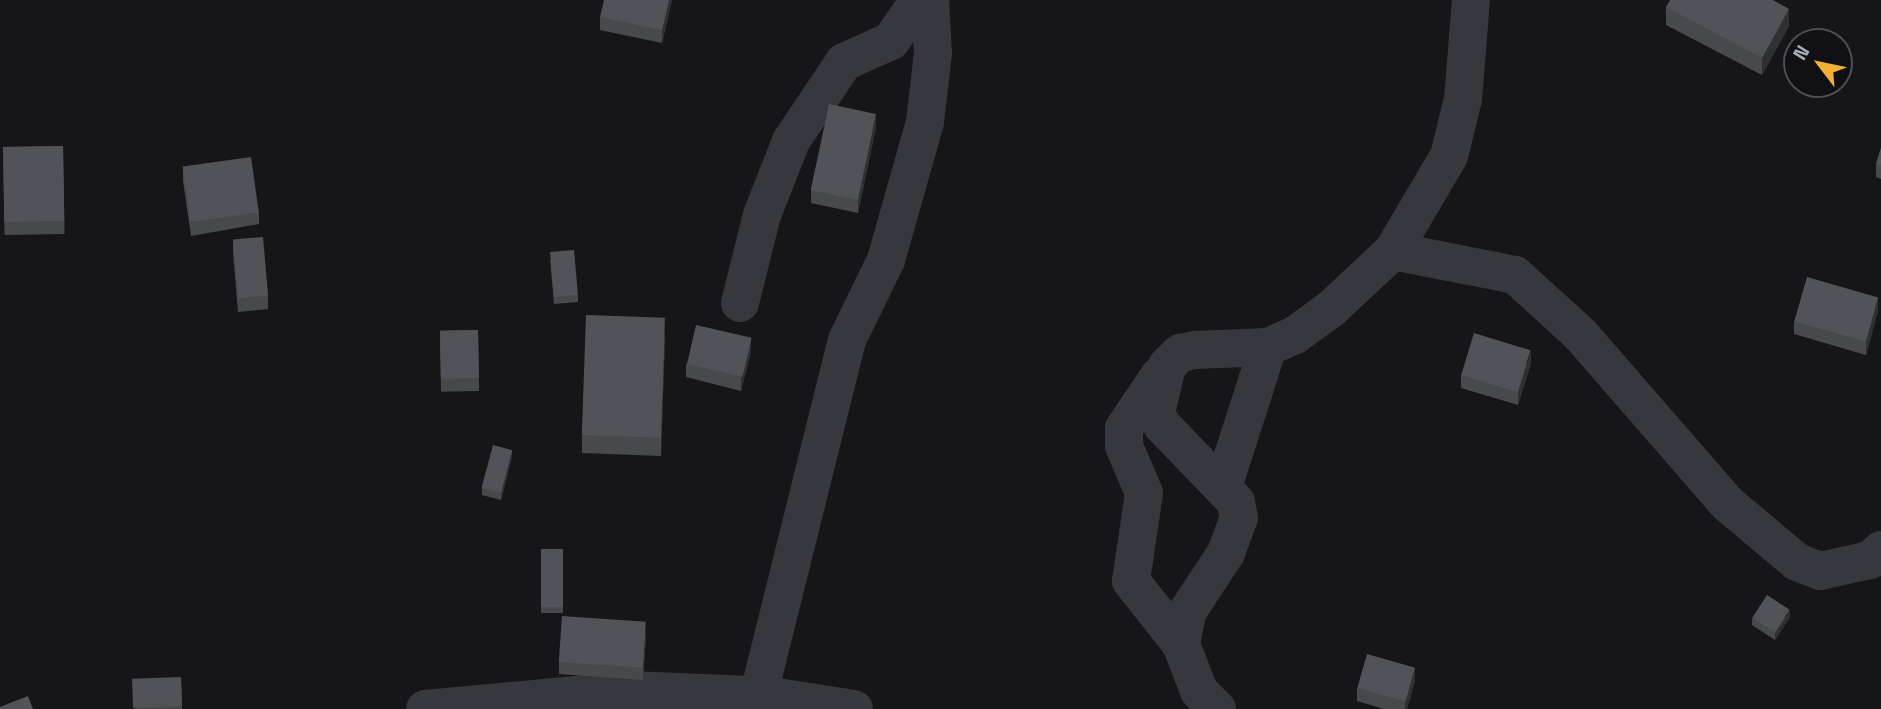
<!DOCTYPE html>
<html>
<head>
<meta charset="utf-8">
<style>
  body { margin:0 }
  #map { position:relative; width:1881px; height:709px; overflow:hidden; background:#161618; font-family:"Space Grotesk",sans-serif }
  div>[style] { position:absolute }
  .minor>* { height:38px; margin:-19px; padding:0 19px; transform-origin:19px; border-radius:19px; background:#37383d }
  .wall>* { inset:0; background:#47494d; transform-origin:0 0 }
  .shaded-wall>* { inset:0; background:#2f3033 }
  .building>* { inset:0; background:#525359; transform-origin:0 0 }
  span { translate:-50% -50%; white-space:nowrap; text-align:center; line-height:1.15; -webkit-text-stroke:5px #111113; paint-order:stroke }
  .north { position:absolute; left:1783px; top:28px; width:70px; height:70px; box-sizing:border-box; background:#111113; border:2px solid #4d4f55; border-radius:50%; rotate:302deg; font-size:19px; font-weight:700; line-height:28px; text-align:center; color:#a8adb8 }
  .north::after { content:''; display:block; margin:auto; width:24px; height:32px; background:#f2b134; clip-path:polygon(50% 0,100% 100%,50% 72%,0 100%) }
</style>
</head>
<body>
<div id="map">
  <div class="minor">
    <div style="left:1393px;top:251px;width:110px;rotate:-59.5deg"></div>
    <div style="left:1449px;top:156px;width:59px;rotate:-76.2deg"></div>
    <div style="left:1463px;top:99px;width:99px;rotate:-85.4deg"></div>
    <div style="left:740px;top:303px;width:91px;rotate:-76deg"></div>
    <div style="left:762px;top:215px;width:79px;rotate:-68.6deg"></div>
    <div style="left:791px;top:141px;width:95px;rotate:-56.1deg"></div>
    <div style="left:844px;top:62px;width:51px;rotate:-24.1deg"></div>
    <div style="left:891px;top:41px;width:50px;rotate:-55.7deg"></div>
    <div style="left:1159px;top:376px;width:63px;rotate:123.9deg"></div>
    <div style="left:1124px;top:428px;width:18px;rotate:90deg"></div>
    <div style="left:1124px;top:446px;width:51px;rotate:66.9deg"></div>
    <div style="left:1144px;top:493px;width:89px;rotate:98.4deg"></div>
    <div style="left:1131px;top:581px;width:80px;rotate:51.6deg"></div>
    <div style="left:1223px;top:487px;width:147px;rotate:-72.2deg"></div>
    <div style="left:758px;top:697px;width:368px;rotate:-76deg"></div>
    <div style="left:847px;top:340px;width:89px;rotate:-64deg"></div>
    <div style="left:886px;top:260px;width:143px;rotate:-74.2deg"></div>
    <div style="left:925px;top:122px;width:69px;rotate:-83.4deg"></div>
    <div style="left:933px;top:53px;width:53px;rotate:-93.2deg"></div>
    <div style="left:425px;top:709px;width:206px;rotate:-5.3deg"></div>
    <div style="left:630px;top:690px;width:141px;rotate:2.4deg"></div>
    <div style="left:771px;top:696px;width:84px;rotate:8.9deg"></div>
    <div style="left:1217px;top:709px;width:25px;rotate:-135deg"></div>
    <div style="left:1199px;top:691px;width:50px;rotate:-111deg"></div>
    <div style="left:1181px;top:644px;width:33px;rotate:-79deg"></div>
    <div style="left:1187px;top:612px;width:71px;rotate:-56.5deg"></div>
    <div style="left:1226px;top:553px;width:37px;rotate:-70deg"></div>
    <div style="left:1239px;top:518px;width:16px;rotate:-101deg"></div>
    <div style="left:1236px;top:502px;width:107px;rotate:-133.9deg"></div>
    <div style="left:1162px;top:425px;width:13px;rotate:-117deg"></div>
    <div style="left:1156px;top:413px;width:48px;rotate:-76.8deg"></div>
    <div style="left:1167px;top:366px;width:18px;rotate:-45deg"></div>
    <div style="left:1180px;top:353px;width:15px;rotate:-11deg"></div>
    <div style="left:1195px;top:350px;width:73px;rotate:-2.4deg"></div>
    <div style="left:1268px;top:347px;width:30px;rotate:-24deg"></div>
    <div style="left:1295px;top:335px;width:46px;rotate:-36.1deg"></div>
    <div style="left:1332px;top:308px;width:83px;rotate:-43.1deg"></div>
    <div style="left:1393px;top:251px;width:124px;rotate:11.1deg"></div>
    <div style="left:1515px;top:275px;width:88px;rotate:42.2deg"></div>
    <div style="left:1580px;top:334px;width:225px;rotate:49deg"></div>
    <div style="left:1728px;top:504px;width:90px;rotate:40deg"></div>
    <div style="left:1797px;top:562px;width:25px;rotate:21deg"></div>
    <div style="left:1820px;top:571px;width:51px;rotate:-12.4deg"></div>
    <div style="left:1870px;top:560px;width:15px;rotate:-42deg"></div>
  </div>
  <div class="wall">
    <div style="clip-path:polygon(672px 0,662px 43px,600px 30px,600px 17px)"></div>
    <div style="clip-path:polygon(1666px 7px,1789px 26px,1762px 75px,1666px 25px)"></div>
    <div style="clip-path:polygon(876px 127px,858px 213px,811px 203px,811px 190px)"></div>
    <div style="left:63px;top:146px;width:88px;height:60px;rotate:89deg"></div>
    <div style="clip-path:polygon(1881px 148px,1881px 179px,1876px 177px,1876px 164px)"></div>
    <div style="clip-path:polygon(183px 169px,259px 212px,259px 224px,191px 236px,183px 181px)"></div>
    <div style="clip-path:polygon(233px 240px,268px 296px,268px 309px,238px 312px,233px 253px)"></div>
    <div style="clip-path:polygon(550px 259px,578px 295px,578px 302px,554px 304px)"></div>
    <div style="clip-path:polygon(1878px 311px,1866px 355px,1794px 334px,1794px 321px)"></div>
    <div style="left:478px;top:330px;width:61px;height:38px;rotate:89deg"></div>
    <div style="clip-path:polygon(665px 335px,661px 456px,582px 453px,582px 435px)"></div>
    <div style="clip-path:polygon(751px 351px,741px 391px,686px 377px,686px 364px)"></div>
    <div style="clip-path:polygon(1531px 363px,1518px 405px,1461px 388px,1461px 375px)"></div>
    <div style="clip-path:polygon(512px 457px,501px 500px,482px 495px,482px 488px)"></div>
    <div style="left:541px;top:549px;width:22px;height:64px"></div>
    <div style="clip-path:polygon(1790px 617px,1775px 640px,1752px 625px,1752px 618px)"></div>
    <div style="clip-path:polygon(646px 634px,643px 680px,559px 674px,559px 662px)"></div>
    <div style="clip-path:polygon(181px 677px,182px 709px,134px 709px)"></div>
    <div style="clip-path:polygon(1415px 681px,1407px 709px,1384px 709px,1357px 701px,1357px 688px)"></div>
  </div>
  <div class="shaded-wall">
    <div style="clip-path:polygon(669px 0,672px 0,662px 43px,662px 30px)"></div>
    <div style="clip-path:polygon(1789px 9px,1789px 26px,1762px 75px,1762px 58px)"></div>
    <div style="clip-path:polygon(876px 114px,876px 127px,858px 213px,858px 200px)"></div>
    <div style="clip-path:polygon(1878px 298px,1878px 311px,1866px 355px,1866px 342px)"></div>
    <div style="clip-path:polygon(665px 318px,665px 335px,661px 456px,661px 438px)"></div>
    <div style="clip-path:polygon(751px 338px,751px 351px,741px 391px,741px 378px)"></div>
    <div style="clip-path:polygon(1531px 350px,1531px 363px,1518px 405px,1518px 392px)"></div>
    <div style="clip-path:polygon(512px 450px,512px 457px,501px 500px,501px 493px)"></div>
    <div style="clip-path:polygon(1790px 610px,1790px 617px,1775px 640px,1775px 633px)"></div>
    <div style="clip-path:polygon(646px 622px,646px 634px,643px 680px,643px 667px)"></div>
    <div style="clip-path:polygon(1415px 668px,1415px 681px,1407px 709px,1405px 709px,1405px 702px)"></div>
  </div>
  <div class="building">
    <div style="clip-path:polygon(604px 0,669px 0,662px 30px,600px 17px)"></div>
    <div style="clip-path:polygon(1670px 0,1773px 0,1789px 9px,1762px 58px,1666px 7px)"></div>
    <div style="left:829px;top:104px;width:48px;height:88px;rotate:12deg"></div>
    <div style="left:63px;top:146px;width:75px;height:60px;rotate:89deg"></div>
    <div style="clip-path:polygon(1881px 148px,1881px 166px,1876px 164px)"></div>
    <div style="left:251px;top:157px;width:56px;height:69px;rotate:82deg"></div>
    <div style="left:263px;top:237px;width:59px;height:30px;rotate:85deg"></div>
    <div style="left:574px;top:250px;width:45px;height:24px;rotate:85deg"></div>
    <div style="left:1807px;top:277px;width:74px;height:46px;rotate:16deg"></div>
    <div style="left:586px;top:315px;width:79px;height:120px;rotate:2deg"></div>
    <div style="left:696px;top:325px;width:57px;height:40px;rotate:13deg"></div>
    <div style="left:478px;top:330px;width:48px;height:38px;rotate:89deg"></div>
    <div style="left:1474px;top:333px;width:59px;height:44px;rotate:17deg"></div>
    <div style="left:493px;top:445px;width:20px;height:44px;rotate:15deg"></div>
    <div style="left:541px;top:549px;width:22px;height:58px"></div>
    <div style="left:1767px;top:595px;width:27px;height:27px;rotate:33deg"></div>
    <div style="left:562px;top:616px;width:84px;height:46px;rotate:4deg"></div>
    <div style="left:1367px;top:654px;width:50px;height:35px;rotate:16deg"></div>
    <div style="left:181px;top:677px;width:29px;height:49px;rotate:88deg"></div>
    <div style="clip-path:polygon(28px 696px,33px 709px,0 709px,0 707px)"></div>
  </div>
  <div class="north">N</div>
</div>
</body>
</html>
